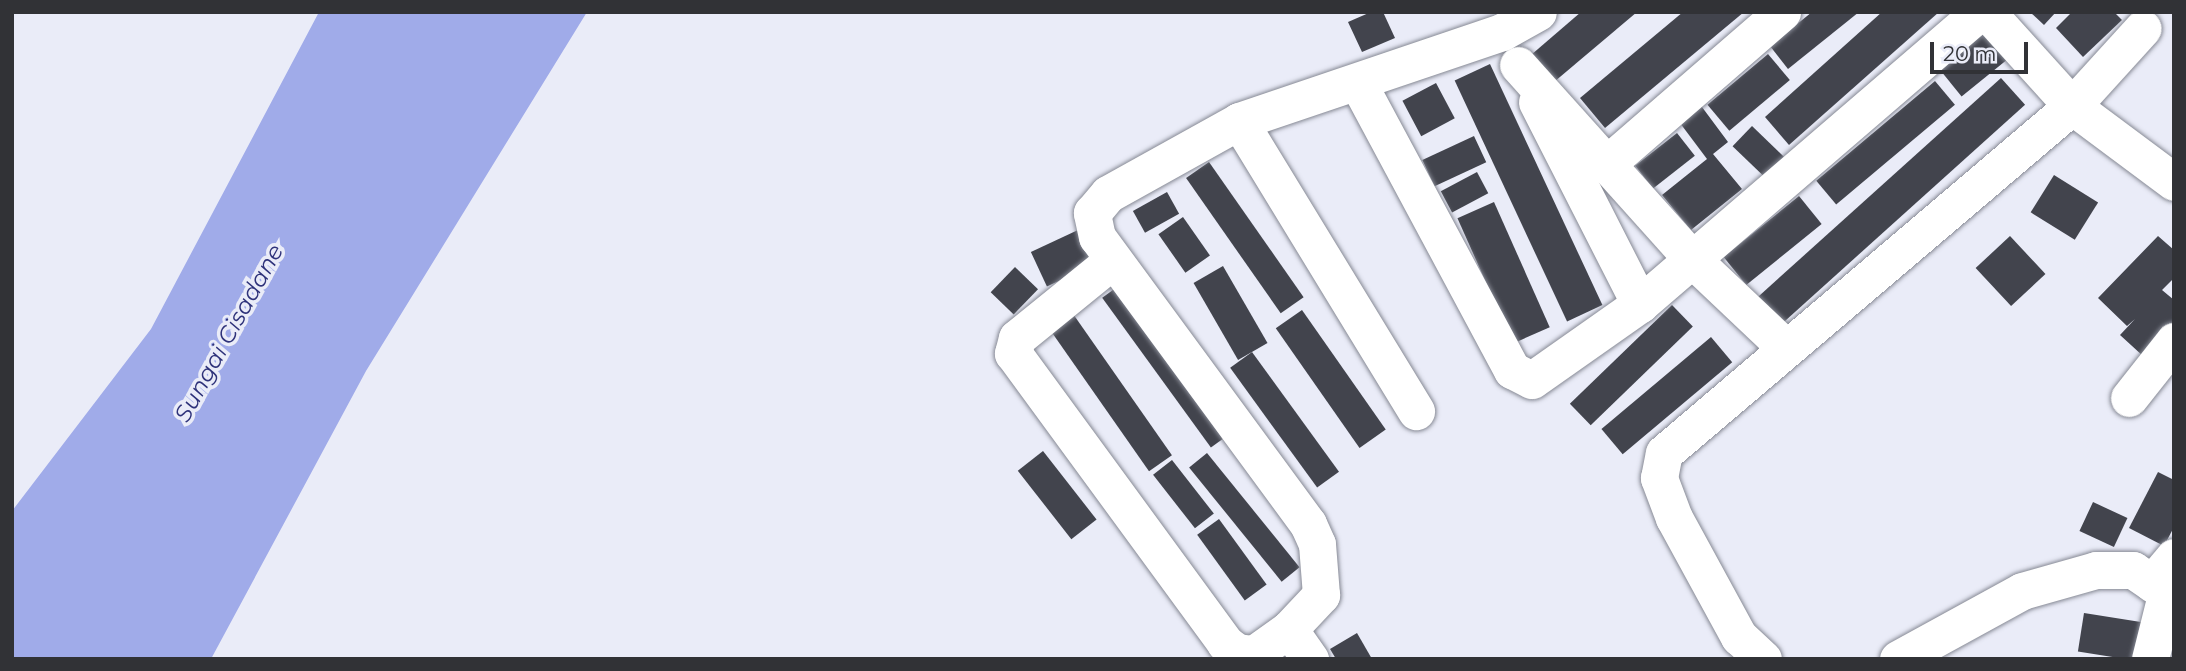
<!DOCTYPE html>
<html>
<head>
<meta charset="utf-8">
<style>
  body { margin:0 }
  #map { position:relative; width:2186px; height:671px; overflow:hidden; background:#eaecf8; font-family:Montserrat,sans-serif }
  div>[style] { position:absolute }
  .water>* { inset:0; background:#a0abe9 }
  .building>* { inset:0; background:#42444d; transform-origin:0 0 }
  .roads { filter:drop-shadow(0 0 2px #868994) drop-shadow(0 0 2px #868994) }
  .minor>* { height:37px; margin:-18.5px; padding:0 18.5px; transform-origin:18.5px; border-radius:18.5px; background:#fff }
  span { translate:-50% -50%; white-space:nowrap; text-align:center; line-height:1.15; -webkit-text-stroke:7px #eaecf8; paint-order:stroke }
  .water-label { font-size:23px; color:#2e327a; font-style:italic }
  .frame { position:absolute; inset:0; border:14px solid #313236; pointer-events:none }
  .scale { position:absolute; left:1930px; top:42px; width:98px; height:32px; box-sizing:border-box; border:4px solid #313236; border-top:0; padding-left:9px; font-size:21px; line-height:24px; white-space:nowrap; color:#313236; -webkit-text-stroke:5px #eaecf8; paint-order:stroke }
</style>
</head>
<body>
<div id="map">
  <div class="water">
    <div style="clip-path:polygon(319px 12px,587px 12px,366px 371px,211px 659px,12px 659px,12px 511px,151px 329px)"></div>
  </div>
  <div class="building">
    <div style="clip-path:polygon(1371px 12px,1383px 12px,1395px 38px,1362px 52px,1348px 22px)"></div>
    <div style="clip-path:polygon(1581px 12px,1637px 12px,1554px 82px,1531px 55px)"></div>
    <div style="clip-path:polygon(1683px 12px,1744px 12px,1605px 128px,1580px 98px)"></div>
    <div style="clip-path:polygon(1812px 12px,1859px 12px,1788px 69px,1770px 46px)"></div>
    <div style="clip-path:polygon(1882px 12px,1939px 12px,1789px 145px,1765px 117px)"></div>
    <div style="clip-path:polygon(2030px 12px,2056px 12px,2044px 25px)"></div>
    <div style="clip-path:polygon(2072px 12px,2114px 12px,2122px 20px,2083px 57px,2056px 28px)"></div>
    <div style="left:1984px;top:32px;width:36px;height:58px;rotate:51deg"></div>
    <div style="left:1768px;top:54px;width:34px;height:79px;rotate:50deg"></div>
    <div style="left:1490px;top:64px;width:266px;height:39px;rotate:65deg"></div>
    <div style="left:2001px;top:78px;width:36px;height:329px;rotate:48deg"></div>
    <div style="left:1935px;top:81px;width:31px;height:155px;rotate:50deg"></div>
    <div style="left:1436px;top:83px;width:40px;height:38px;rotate:62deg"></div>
    <div style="clip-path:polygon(1699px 103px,1728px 142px,1713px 154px,1742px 189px,1691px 230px,1662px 195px,1707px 159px,1677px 119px)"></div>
    <div style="left:1752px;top:126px;width:46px;height:28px;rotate:44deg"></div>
    <div style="left:1677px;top:133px;width:29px;height:53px;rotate:52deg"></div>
    <div style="left:1474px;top:136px;width:29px;height:57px;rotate:65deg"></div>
    <div style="left:1209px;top:162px;width:165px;height:28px;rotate:55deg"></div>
    <div style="left:1477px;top:172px;width:24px;height:41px;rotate:62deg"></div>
    <div style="left:2054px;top:175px;width:52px;height:44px;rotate:32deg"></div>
    <div style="left:1167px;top:192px;width:25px;height:39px;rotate:61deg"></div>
    <div style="left:1799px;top:196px;width:36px;height:97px;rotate:51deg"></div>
    <div style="left:1494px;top:202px;width:137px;height:40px;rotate:66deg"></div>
    <div style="left:1183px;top:217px;width:47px;height:30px;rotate:55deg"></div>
    <div style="left:1078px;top:230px;width:38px;height:52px;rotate:65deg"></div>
    <div style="left:2010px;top:236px;width:52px;height:47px;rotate:47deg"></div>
    <div style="clip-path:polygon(2158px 236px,2174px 250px,2174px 278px,2162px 290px,2174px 300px,2174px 323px,2143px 356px,2120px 335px,2135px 319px,2127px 326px,2098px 298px)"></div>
    <div style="left:1223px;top:266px;width:89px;height:34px;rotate:60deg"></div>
    <div style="left:1015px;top:267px;width:32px;height:35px;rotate:44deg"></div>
    <div style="left:1124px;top:282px;width:185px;height:27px;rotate:54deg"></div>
    <div style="left:1672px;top:305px;width:30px;height:142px;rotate:46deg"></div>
    <div style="left:1302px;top:310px;width:146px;height:32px;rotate:55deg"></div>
    <div style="left:1071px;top:311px;width:176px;height:28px;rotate:55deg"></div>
    <div style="left:1711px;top:337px;width:33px;height:143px;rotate:50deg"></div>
    <div style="left:1252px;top:352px;width:148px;height:27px;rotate:54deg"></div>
    <div style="left:1043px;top:451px;width:87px;height:32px;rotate:52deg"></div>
    <div style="left:1207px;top:453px;width:147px;height:23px;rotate:51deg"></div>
    <div style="left:1172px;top:460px;width:68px;height:24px;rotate:52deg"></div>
    <div style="clip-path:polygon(2158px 472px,2174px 480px,2174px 527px,2164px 546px,2129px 528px)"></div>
    <div style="left:2093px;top:502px;width:38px;height:32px;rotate:25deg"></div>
    <div style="left:1219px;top:519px;width:81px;height:27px;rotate:54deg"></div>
    <div style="left:2084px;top:613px;width:67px;height:39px;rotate:9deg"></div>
    <div style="clip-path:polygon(1357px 633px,1372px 659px,1336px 659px,1330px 649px)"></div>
  </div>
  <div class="roads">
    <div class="minor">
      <div style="left:1987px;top:12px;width:127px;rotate:47.9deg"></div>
      <div style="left:2072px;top:106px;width:127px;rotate:36.7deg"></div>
      <div style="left:1518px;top:65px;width:262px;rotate:48.1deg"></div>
      <div style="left:1693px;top:260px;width:127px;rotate:43.4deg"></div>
      <div style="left:1358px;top:83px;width:326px;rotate:61.8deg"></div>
      <div style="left:1512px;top:370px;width:22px;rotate:27deg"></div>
      <div style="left:1532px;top:380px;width:132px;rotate:-35.1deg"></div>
      <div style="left:1640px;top:304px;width:448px;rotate:-40.7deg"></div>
      <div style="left:1537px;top:102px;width:227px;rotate:63deg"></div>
      <div style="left:1239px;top:121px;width:340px;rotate:58.6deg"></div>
      <div style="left:1609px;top:162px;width:229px;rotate:-40.9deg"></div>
      <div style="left:1113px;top:260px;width:124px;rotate:140.9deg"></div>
      <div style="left:1017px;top:338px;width:16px;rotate:105deg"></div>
      <div style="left:1013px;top:353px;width:359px;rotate:53.8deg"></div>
      <div style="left:1225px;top:643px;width:15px;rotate:37deg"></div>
      <div style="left:1237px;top:652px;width:17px;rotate:7deg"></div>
      <div style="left:1254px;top:654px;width:43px;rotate:-35.5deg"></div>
      <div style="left:1289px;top:629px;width:47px;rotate:-46.7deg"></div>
      <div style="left:1321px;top:595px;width:51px;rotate:-94.5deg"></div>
      <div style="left:1317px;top:544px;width:22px;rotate:-114deg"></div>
      <div style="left:1308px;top:524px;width:356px;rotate:-126.3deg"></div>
      <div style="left:1097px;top:237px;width:25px;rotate:-102deg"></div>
      <div style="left:1092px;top:213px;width:25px;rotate:-50deg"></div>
      <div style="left:1108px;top:194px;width:150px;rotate:-29.1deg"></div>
      <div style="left:1239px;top:121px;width:278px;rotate:-18.7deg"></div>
      <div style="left:1502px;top:32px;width:41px;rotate:-29.1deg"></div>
      <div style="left:2129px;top:398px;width:73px;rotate:-51.7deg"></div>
      <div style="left:2152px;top:583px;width:34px;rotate:-50deg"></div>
      <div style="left:1289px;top:629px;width:37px;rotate:55deg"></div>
      <div style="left:1763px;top:659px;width:33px;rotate:-137deg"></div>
      <div style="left:1739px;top:637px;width:136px;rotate:-118.6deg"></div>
      <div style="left:1674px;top:518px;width:43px;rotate:-110.6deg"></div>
      <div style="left:1659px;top:478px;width:25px;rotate:-79deg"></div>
      <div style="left:1664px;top:453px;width:536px;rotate:-40.38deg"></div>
      <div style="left:2072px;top:106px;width:105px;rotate:-47.7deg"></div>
      <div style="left:1898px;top:659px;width:141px;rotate:-28.7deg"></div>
      <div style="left:2022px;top:591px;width:77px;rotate:-15.8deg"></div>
      <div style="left:2096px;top:570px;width:37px"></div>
      <div style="left:2133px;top:570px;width:50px;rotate:34.3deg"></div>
      <div style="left:2150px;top:659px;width:66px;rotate:-76deg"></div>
    </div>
  </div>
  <div class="water-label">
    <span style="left:229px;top:333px;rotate:-61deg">Sungai Cisadane</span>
  </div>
  <div class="frame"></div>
  <div class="scale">20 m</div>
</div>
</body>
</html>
